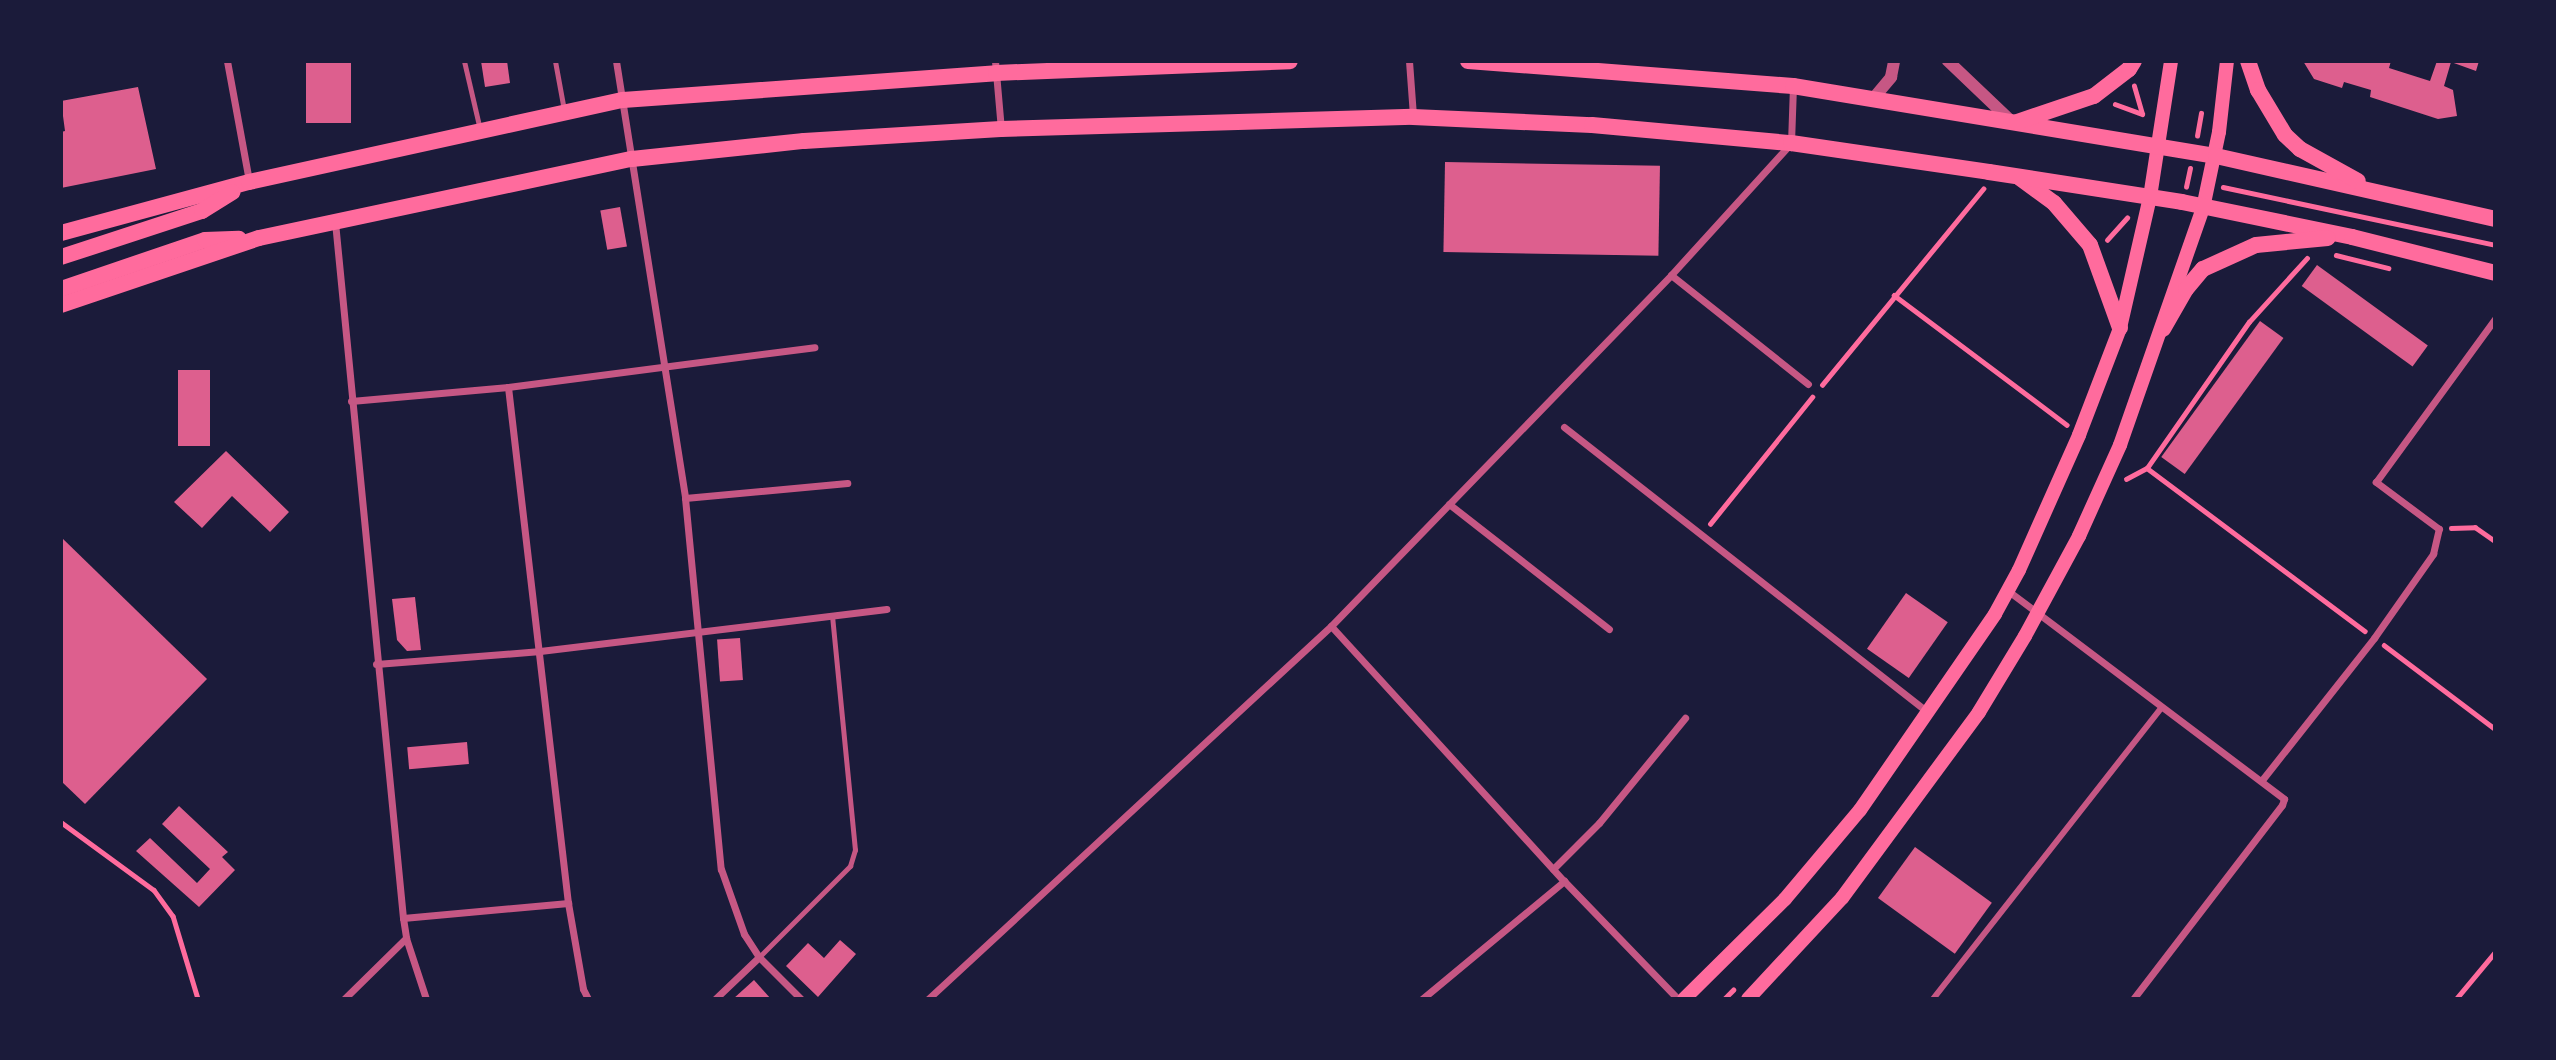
<!DOCTYPE html>
<html>
<head>
<meta charset="utf-8">
<style>
  body { margin:0 }
  #map { position:relative; width:2556px; height:1060px; overflow:hidden; background:#1b1b3a; font-family:"Varela Round",sans-serif }
  div>[style] { position:absolute }
  .building>* { inset:0; background:#dd5f8e; transform-origin:0 0 }
  .path>* { height:4.5px; margin:-2.25px; padding:0 2.25px; transform-origin:2.25px; border-radius:2.25px; background:#ff6b9d }
  .service>* { height:5px; margin:-2.5px; padding:0 2.5px; transform-origin:2.5px; border-radius:2.5px; background:#c65784 }
  .pedestrian>* { height:6px; margin:-3px; padding:0 3px; transform-origin:3px; border-radius:3px; background:#c65784 }
  .minor>* { height:7px; margin:-3.5px; padding:0 3.5px; transform-origin:3.5px; border-radius:3.5px; background:#c65784 }
  .tertiary>* { height:12px; margin:-6px; padding:0 6px; transform-origin:6px; border-radius:6px; background:#c65784 }
  .secondary>* { height:14px; margin:-7px; padding:0 7px; transform-origin:7px; border-radius:7px; background:#ff6b9d }
  .primary>* { height:16px; margin:-8px; padding:0 8px; transform-origin:8px; border-radius:8px; background:#ff6b9d }
  span { translate:-50% -50%; white-space:nowrap; text-align:center; line-height:1.15; -webkit-text-stroke:5px #1b1b3a; paint-order:stroke }
  .frame { position:absolute; inset:0; border:63px solid #1b1b3a; pointer-events:none }
</style>
</head>
<body>
<div id="map">
  <div class="building">
    <div style="left:306px;top:61px;width:45px;height:62px"></div>
    <div style="clip-path:polygon(481px 61px,507px 61px,510px 83px,485px 87px)"></div>
    <div style="clip-path:polygon(2303px 61px,2391px 61px,2389px 68px,2430px 81px,2437px 61px,2479px 61px,2476px 71px,2451px 62px,2444px 86px,2453px 90px,2457px 116px,2438px 119px,2370px 97px,2371px 90px,2344px 82px,2342px 88px,2314px 79px)"></div>
    <div style="clip-path:polygon(138px 87px,156px 169px,61px 188px,61px 132px,65px 131px,61px 101px)"></div>
    <div style="left:1445px;top:162px;width:215px;height:90px;rotate:1deg"></div>
    <div style="left:620px;top:207px;width:40px;height:20px;rotate:80deg"></div>
    <div style="left:2317px;top:265px;width:137px;height:26px;rotate:36deg"></div>
    <div style="left:2260px;top:321px;width:29px;height:168px;rotate:36deg"></div>
    <div style="left:178px;top:370px;width:32px;height:76px"></div>
    <div style="clip-path:polygon(226px 451px,289px 512px,270px 532px,232px 496px,202px 528px,174px 502px)"></div>
    <div style="clip-path:polygon(61px 537px,207px 679px,85px 804px,61px 781px)"></div>
    <div style="left:1906px;top:593px;width:51px;height:68px;rotate:35deg"></div>
    <div style="clip-path:polygon(415px 597px,421px 650px,407px 651px,397px 640px,392px 599px)"></div>
    <div style="left:740px;top:638px;width:42px;height:23px;rotate:86deg"></div>
    <div style="left:467px;top:742px;width:22px;height:60px;rotate:85deg"></div>
    <div style="clip-path:polygon(179px 806px,228px 852px,222px 857px,235px 870px,199px 907px,136px 851px,150px 838px,197px 883px,210px 869px,162px 824px)"></div>
    <div style="left:1915px;top:847px;width:95px;height:63px;rotate:36deg"></div>
    <div style="clip-path:polygon(840px 940px,856px 954px,818px 997px,786px 966px,808px 943px,824px 958px)"></div>
    <div style="clip-path:polygon(754px 980px,771px 999px,733px 999px)"></div>
  </div>
  <div class="path">
    <div style="left:2115px;top:104px;width:29px;rotate:20deg"></div>
    <div style="left:2142px;top:114px;width:29px;rotate:-106deg"></div>
    <div style="left:2197px;top:136px;width:23px;rotate:-80deg"></div>
    <div style="left:2186px;top:187px;width:19px;rotate:-78deg"></div>
    <div style="left:2223px;top:187px;width:278px;rotate:12deg"></div>
    <div style="left:2107px;top:240px;width:30px;rotate:-48deg"></div>
    <div style="left:2336px;top:255px;width:54px;rotate:14deg"></div>
    <div style="left:1894px;top:295px;width:216px;rotate:36.9deg"></div>
    <div style="left:1822px;top:385px;width:254px;rotate:-50.6deg"></div>
    <div style="left:2147px;top:468px;width:272px;rotate:36.8deg"></div>
    <div style="left:2126px;top:479px;width:24px;rotate:-28deg"></div>
    <div style="left:2147px;top:468px;width:178px;rotate:-55.1deg"></div>
    <div style="left:2249px;top:322px;width:86px;rotate:-47.8deg"></div>
    <div style="left:1710px;top:524px;width:163px;rotate:-51.2deg"></div>
    <div style="left:2451px;top:528px;width:24px;rotate:-2deg"></div>
    <div style="left:2475px;top:527px;width:24px;rotate:35deg"></div>
    <div style="left:2384px;top:645px;width:139px;rotate:37.1deg"></div>
    <div style="left:61px;top:822px;width:115px;rotate:36.2deg"></div>
    <div style="left:154px;top:890px;width:32px;rotate:54deg"></div>
    <div style="left:173px;top:916px;width:87px;rotate:73.2deg"></div>
    <div style="left:1724px;top:999px;width:13px;rotate:-45deg"></div>
    <div style="left:2456px;top:999px;width:61px;rotate:-50.3deg"></div>
  </div>
  <div class="service">
    <div style="left:464px;top:61px;width:71px;rotate:76.9deg"></div>
    <div style="left:555px;top:61px;width:50px;rotate:79.6deg"></div>
    <div style="left:759px;top:957px;width:129px;rotate:-45deg"></div>
    <div style="left:850px;top:866px;width:17px;rotate:-73deg"></div>
    <div style="left:855px;top:850px;width:235px;rotate:-95.6deg"></div>
  </div>
  <div class="pedestrian">
    <div style="left:1933px;top:999px;width:371px;rotate:-51.9deg"></div>
  </div>
  <div class="minor">
    <div style="left:227px;top:61px;width:122px;rotate:79.6deg"></div>
    <div style="left:616px;top:61px;width:442px;rotate:81deg"></div>
    <div style="left:685px;top:498px;width:373px;rotate:84.5deg"></div>
    <div style="left:721px;top:869px;width:69px;rotate:70.5deg"></div>
    <div style="left:744px;top:934px;width:27px;rotate:57deg"></div>
    <div style="left:759px;top:957px;width:59px;rotate:45deg"></div>
    <div style="left:995px;top:61px;width:68px;rotate:85deg"></div>
    <div style="left:1409px;top:61px;width:55px;rotate:85.8deg"></div>
    <div style="left:335px;top:222px;width:699px;rotate:84.42deg"></div>
    <div style="left:403px;top:918px;width:20px;rotate:81deg"></div>
    <div style="left:406px;top:938px;width:64px;rotate:71.8deg"></div>
    <div style="left:1671px;top:275px;width:175px;rotate:38.5deg"></div>
    <div style="left:508px;top:387px;width:519px;rotate:83.37deg"></div>
    <div style="left:568px;top:903px;width:87px;rotate:80.1deg"></div>
    <div style="left:583px;top:989px;width:11px;rotate:63deg"></div>
    <div style="left:351px;top:401px;width:158px;rotate:-5.1deg"></div>
    <div style="left:508px;top:387px;width:309px;rotate:-7.4deg"></div>
    <div style="left:1564px;top:427px;width:462px;rotate:38.1deg"></div>
    <div style="left:685px;top:498px;width:163px;rotate:-5.3deg"></div>
    <div style="left:1449px;top:504px;width:203px;rotate:38deg"></div>
    <div style="left:2007px;top:590px;width:347px;rotate:37deg"></div>
    <div style="left:2284px;top:799px;width:6px;rotate:108deg"></div>
    <div style="left:2282px;top:805px;width:245px;rotate:127.5deg"></div>
    <div style="left:1331px;top:626px;width:345px;rotate:47.6deg"></div>
    <div style="left:1564px;top:881px;width:164px;rotate:46deg"></div>
    <div style="left:376px;top:664px;width:165px;rotate:-4.5deg"></div>
    <div style="left:540px;top:651px;width:349px;rotate:-6.9deg"></div>
    <div style="left:2262px;top:780px;width:181px;rotate:-51.7deg"></div>
    <div style="left:2374px;top:638px;width:103px;rotate:-54.9deg"></div>
    <div style="left:2433px;top:554px;width:26px;rotate:-77deg"></div>
    <div style="left:2439px;top:529px;width:79px;rotate:-143.3deg"></div>
    <div style="left:2376px;top:482px;width:202px;rotate:-53.9deg"></div>
    <div style="left:1553px;top:869px;width:65px;rotate:-45deg"></div>
    <div style="left:1599px;top:823px;width:136px;rotate:-50.7deg"></div>
    <div style="left:403px;top:918px;width:166px;rotate:-5.2deg"></div>
    <div style="left:344px;top:999px;width:87px;rotate:-44.5deg"></div>
    <div style="left:715px;top:999px;width:61px;rotate:-43.7deg"></div>
    <div style="left:928px;top:999px;width:549px;rotate:-42.79deg"></div>
    <div style="left:1331px;top:626px;width:489px;rotate:-45.9deg"></div>
    <div style="left:1671px;top:275px;width:178px;rotate:-47.7deg"></div>
    <div style="left:1791px;top:143px;width:57px;rotate:-88deg"></div>
    <div style="left:1422px;top:999px;width:185px;rotate:-39.7deg"></div>
  </div>
  <div class="tertiary">
    <div style="left:1948px;top:61px;width:90px;rotate:43.6deg"></div>
    <div style="left:1872px;top:100px;width:30px;rotate:-50deg"></div>
    <div style="left:1891px;top:77px;width:16px;rotate:-79deg"></div>
  </div>
  <div class="secondary">
    <div style="left:1684px;top:999px;width:142px;rotate:-44.7deg"></div>
    <div style="left:1785px;top:899px;width:116px;rotate:-49.9deg"></div>
    <div style="left:1860px;top:810px;width:238px;rotate:-55.4deg"></div>
    <div style="left:1995px;top:614px;width:50px;rotate:-61.4deg"></div>
    <div style="left:2019px;top:570px;width:148px;rotate:-66deg"></div>
    <div style="left:2079px;top:435px;width:115px;rotate:-69deg"></div>
    <div style="left:2120px;top:328px;width:134px;rotate:-77.1deg"></div>
    <div style="left:2150px;top:197px;width:138px;rotate:-81.2deg"></div>
    <div style="left:1748px;top:999px;width:138px;rotate:-47.1deg"></div>
    <div style="left:1842px;top:898px;width:231px;rotate:-53.6deg"></div>
    <div style="left:1979px;top:712px;width:89px;rotate:-58.8deg"></div>
    <div style="left:2025px;top:636px;width:114px;rotate:-61.6deg"></div>
    <div style="left:2079px;top:536px;width:100px;rotate:-65.7deg"></div>
    <div style="left:2120px;top:445px;width:251px;rotate:-70.7deg"></div>
    <div style="left:2203px;top:208px;width:78px;rotate:-78.1deg"></div>
    <div style="left:2219px;top:132px;width:71px;rotate:-83.6deg"></div>
  </div>
  <div class="primary">
    <div style="left:1468px;top:61px;width:326px;rotate:4.4deg"></div>
    <div style="left:1793px;top:86px;width:429px;rotate:9.4deg"></div>
    <div style="left:2216px;top:156px;width:286px;rotate:12.7deg"></div>
    <div style="left:2248px;top:61px;width:31px;rotate:71deg"></div>
    <div style="left:2258px;top:90px;width:52px;rotate:59deg"></div>
    <div style="left:2285px;top:135px;width:21px;rotate:43deg"></div>
    <div style="left:2300px;top:149px;width:66px;rotate:28.9deg"></div>
    <div style="left:2017px;top:122px;width:81px;rotate:-18.7deg"></div>
    <div style="left:2094px;top:96px;width:44px;rotate:-37.6deg"></div>
    <div style="left:2129px;top:69px;width:9px;rotate:-58deg"></div>
    <div style="left:2020px;top:178px;width:42px;rotate:36.3deg"></div>
    <div style="left:2054px;top:203px;width:55px;rotate:49.4deg"></div>
    <div style="left:2090px;top:245px;width:88px;rotate:70.1deg"></div>
    <div style="left:61px;top:233px;width:195px;rotate:-15.2deg"></div>
    <div style="left:249px;top:182px;width:383px;rotate:-12.4deg"></div>
    <div style="left:623px;top:100px;width:374px;rotate:-4.1deg"></div>
    <div style="left:996px;top:73px;width:294px;rotate:-2.3deg"></div>
    <div style="left:61px;top:257px;width:148px;rotate:-18.1deg"></div>
    <div style="left:202px;top:211px;width:36px;rotate:-32deg"></div>
    <div style="left:61px;top:289px;width:152px;rotate:-18.8deg"></div>
    <div style="left:205px;top:240px;width:34px;rotate:-2deg"></div>
    <div style="left:61px;top:305px;width:209px;rotate:-18.7deg"></div>
    <div style="left:259px;top:238px;width:381px;rotate:-12deg"></div>
    <div style="left:632px;top:159px;width:173px;rotate:-6deg"></div>
    <div style="left:804px;top:141px;width:197px;rotate:-3.5deg"></div>
    <div style="left:1001px;top:129px;width:412px;rotate:-1.7deg"></div>
    <div style="left:1413px;top:117px;width:179px;rotate:2.6deg"></div>
    <div style="left:1592px;top:125px;width:200px;rotate:5.2deg"></div>
    <div style="left:1791px;top:143px;width:200px;rotate:8.3deg"></div>
    <div style="left:1989px;top:172px;width:195px;rotate:8.8deg"></div>
    <div style="left:2182px;top:202px;width:174px;rotate:11.6deg"></div>
    <div style="left:2352px;top:237px;width:147px;rotate:14.1deg"></div>
    <div style="left:2163px;top:329px;width:46px;rotate:-60.1deg"></div>
    <div style="left:2186px;top:289px;width:26px;rotate:-50deg"></div>
    <div style="left:2203px;top:269px;width:58px;rotate:-24.4deg"></div>
    <div style="left:2256px;top:245px;width:72px;rotate:-5.6deg"></div>
  </div>
  <div class="frame"></div>
</div>
</body>
</html>
